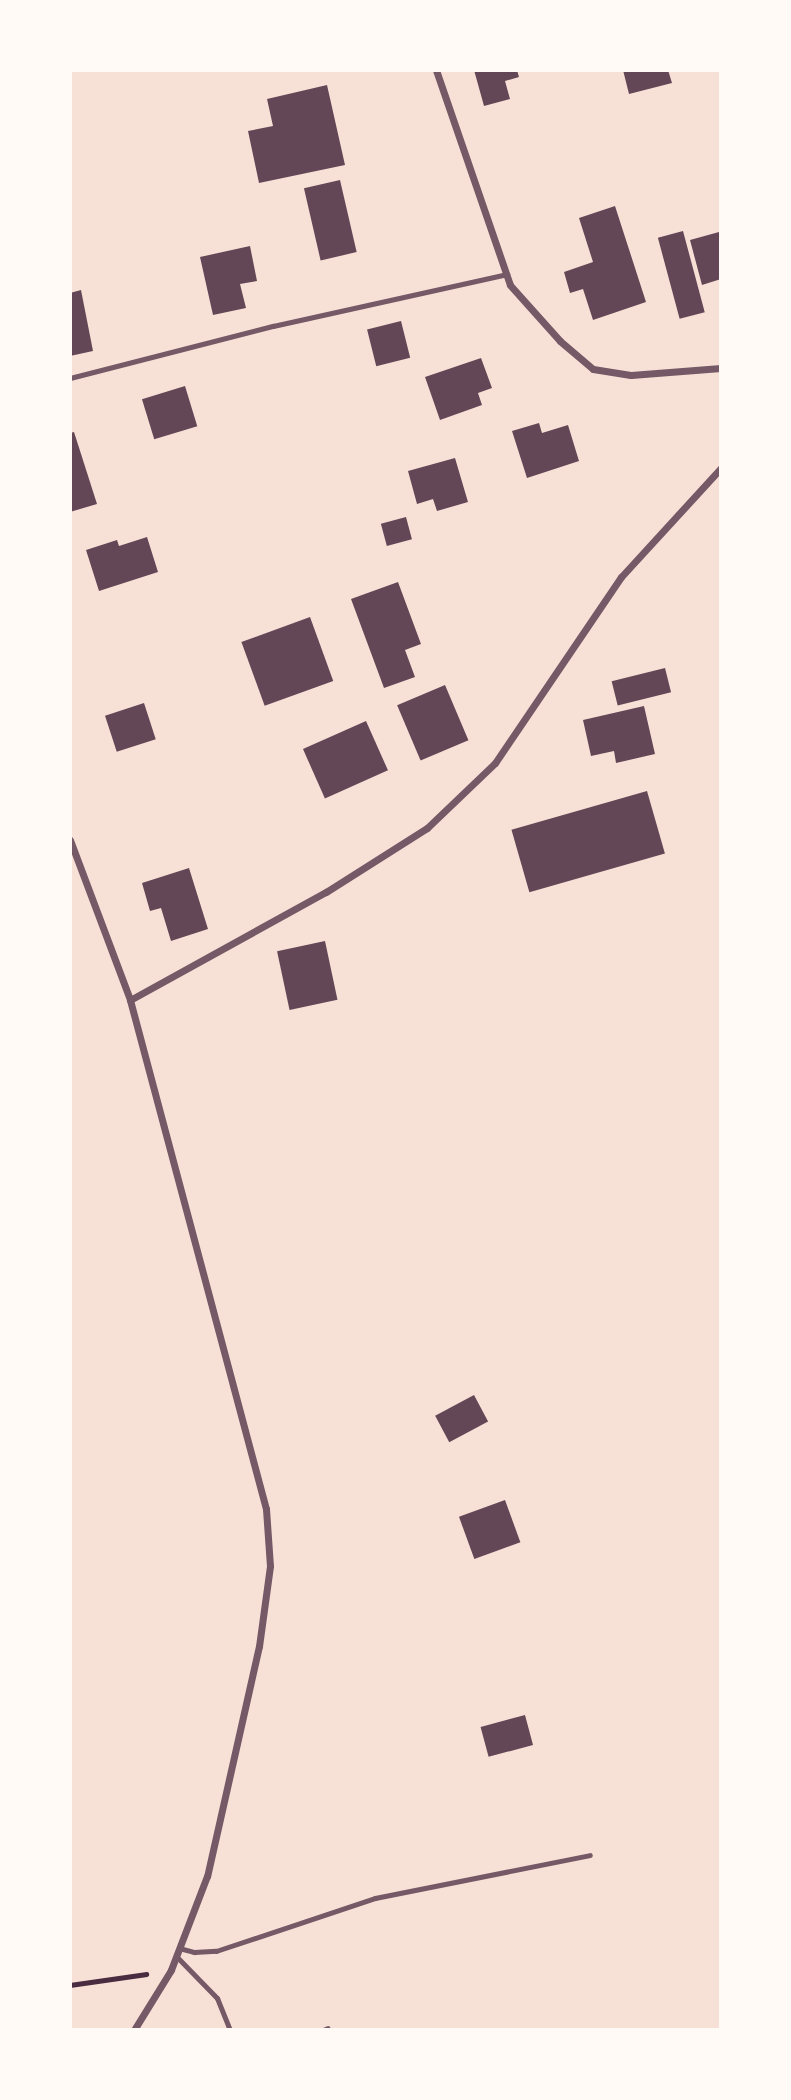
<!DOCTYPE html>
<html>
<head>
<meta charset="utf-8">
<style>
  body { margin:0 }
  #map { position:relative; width:791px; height:2100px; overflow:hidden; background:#f7e1d7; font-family:"Fira Sans Condensed",sans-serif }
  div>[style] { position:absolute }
  .building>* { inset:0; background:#644757; transform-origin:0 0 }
  .path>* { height:4.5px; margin:-2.25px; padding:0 2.25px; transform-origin:2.25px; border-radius:2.25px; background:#4a2c40 }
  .service>* { height:5px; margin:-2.5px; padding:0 2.5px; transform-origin:2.5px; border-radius:2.5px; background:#755966 }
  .minor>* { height:7px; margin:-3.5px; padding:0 3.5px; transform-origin:3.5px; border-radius:3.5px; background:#755966 }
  span { translate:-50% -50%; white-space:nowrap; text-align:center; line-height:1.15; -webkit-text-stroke:6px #fffaf5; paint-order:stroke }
  .frame { position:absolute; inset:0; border:72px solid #fffaf5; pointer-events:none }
</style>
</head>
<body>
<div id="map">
  <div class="building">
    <div style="clip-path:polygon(474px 70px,517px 70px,519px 77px,505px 81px,510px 99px,484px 106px)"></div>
    <div style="clip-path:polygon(623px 70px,668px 70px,672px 83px,629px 94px)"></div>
    <div style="clip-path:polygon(327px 85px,345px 165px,259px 183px,248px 131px,273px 126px,267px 99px)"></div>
    <div style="left:340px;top:180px;width:74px;height:37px;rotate:77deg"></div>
    <div style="clip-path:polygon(615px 206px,646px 302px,593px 320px,583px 289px,570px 293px,564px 272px,593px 262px,579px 218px)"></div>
    <div style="left:683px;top:231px;width:84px;height:26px;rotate:75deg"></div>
    <div style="clip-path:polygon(719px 232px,721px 279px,702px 285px,690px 240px)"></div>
    <div style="clip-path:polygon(250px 246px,257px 281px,240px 284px,246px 308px,213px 315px,200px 257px)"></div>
    <div style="clip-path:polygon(81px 290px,93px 351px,70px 356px,70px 293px)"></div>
    <div style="left:401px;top:321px;width:38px;height:35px;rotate:76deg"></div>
    <div style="clip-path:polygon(481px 358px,492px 388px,478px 393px,482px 405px,440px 420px,425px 377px)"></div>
    <div style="left:185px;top:386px;width:42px;height:45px;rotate:73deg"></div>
    <div style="clip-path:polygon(539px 423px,542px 433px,568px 425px,579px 461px,527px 478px,512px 431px)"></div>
    <div style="clip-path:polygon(74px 432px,97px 504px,70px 512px,70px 433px)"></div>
    <div style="clip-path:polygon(455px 458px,468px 502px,437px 511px,433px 499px,417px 504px,408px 471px)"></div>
    <div style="left:406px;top:517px;width:23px;height:26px;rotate:75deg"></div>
    <div style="clip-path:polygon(147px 537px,158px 572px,99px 591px,86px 550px,117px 540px,119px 546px)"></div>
    <div style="clip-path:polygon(398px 582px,421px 644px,405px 650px,415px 677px,384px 688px,351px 599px)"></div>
    <div style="left:310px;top:617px;width:68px;height:73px;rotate:70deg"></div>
    <div style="left:665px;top:668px;width:25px;height:55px;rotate:76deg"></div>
    <div style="left:445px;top:685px;width:60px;height:52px;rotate:67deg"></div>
    <div style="left:144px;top:703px;width:38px;height:41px;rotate:72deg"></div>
    <div style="clip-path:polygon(644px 706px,655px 754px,616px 763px,614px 751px,591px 756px,583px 720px)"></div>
    <div style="left:366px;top:721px;width:54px;height:69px;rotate:66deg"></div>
    <div style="left:647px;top:791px;width:65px;height:141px;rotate:74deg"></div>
    <div style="clip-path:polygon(189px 868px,208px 929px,171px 941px,161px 908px,150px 911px,142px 883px)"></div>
    <div style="left:325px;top:941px;width:60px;height:49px;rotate:78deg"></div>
    <div style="left:474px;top:1395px;width:30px;height:44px;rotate:62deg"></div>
    <div style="left:505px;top:1500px;width:45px;height:49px;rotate:70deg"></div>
    <div style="left:525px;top:1715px;width:31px;height:46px;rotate:75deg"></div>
  </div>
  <div class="path">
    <div style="left:70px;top:1985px;width:77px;rotate:-8.2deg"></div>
  </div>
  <div class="service">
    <div style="left:70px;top:378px;width:210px;rotate:-14.4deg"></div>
    <div style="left:273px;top:326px;width:240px;rotate:-12.5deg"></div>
    <div style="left:179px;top:1948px;width:16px;rotate:15deg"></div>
    <div style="left:194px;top:1952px;width:22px;rotate:-3deg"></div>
    <div style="left:216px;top:1951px;width:168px;rotate:-18.4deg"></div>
    <div style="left:375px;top:1898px;width:219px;rotate:-11.3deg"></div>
    <div style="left:176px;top:1956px;width:59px;rotate:45.7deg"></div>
    <div style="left:217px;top:1998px;width:35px;rotate:68deg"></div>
    <div style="left:323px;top:2030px;width:5px;rotate:-22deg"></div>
  </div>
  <div class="minor">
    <div style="left:436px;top:70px;width:227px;rotate:71deg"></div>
    <div style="left:510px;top:285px;width:75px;rotate:48.2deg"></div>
    <div style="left:560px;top:341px;width:43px;rotate:40.3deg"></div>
    <div style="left:593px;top:369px;width:38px;rotate:9deg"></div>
    <div style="left:631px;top:375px;width:90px;rotate:-4.4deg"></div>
    <div style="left:70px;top:840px;width:171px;rotate:69.4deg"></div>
    <div style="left:130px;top:1000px;width:527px;rotate:75.04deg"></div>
    <div style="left:266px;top:1509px;width:57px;rotate:86deg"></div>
    <div style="left:270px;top:1566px;width:81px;rotate:97.8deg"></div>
    <div style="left:259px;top:1646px;width:236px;rotate:102.7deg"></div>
    <div style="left:207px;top:1876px;width:101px;rotate:111deg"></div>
    <div style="left:171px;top:1970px;width:70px;rotate:121.7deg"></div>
    <div style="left:130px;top:1000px;width:224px;rotate:-28.9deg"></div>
    <div style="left:326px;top:892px;width:120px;rotate:-32.4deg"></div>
    <div style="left:427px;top:828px;width:94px;rotate:-43.7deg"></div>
    <div style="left:495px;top:763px;width:225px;rotate:-55.9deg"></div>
    <div style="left:621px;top:577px;width:148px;rotate:-47.5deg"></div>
  </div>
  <div class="frame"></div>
</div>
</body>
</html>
